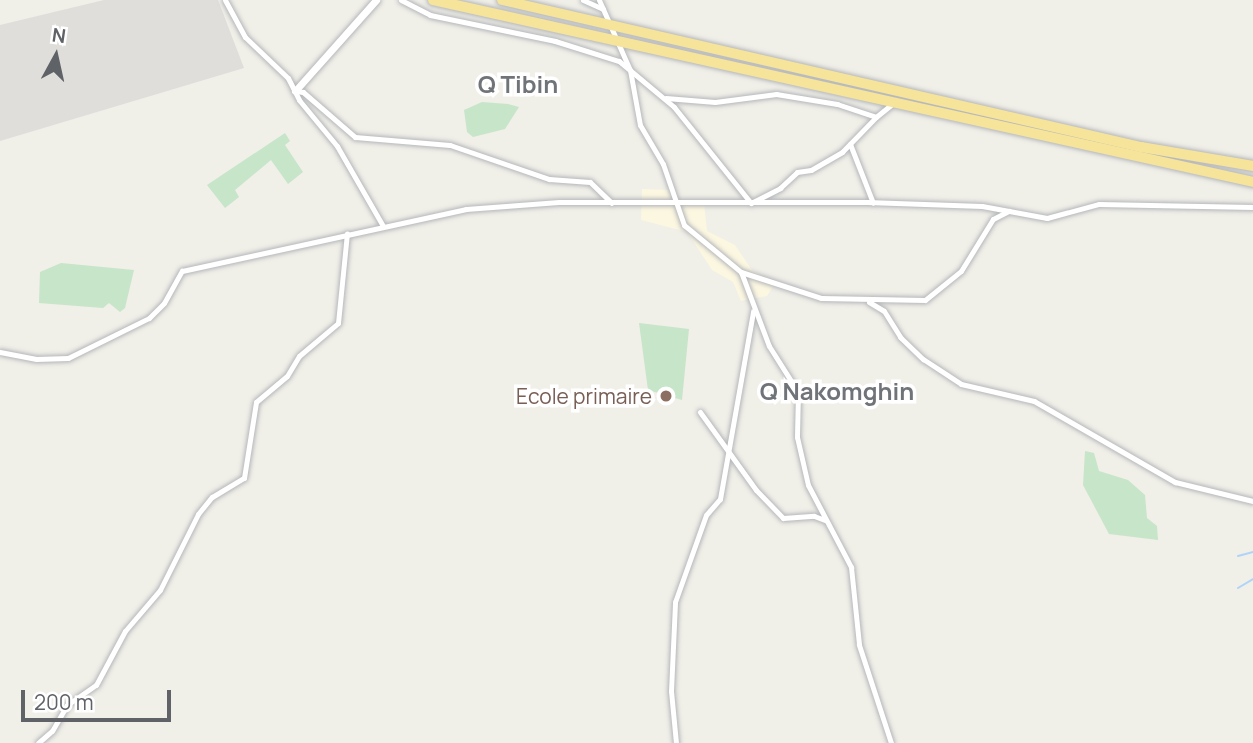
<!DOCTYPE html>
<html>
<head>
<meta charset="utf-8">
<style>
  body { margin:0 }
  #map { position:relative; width:1253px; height:743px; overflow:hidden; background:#f0efe8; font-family:Manrope,sans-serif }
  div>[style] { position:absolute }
  .commercial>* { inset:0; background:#fcf7e1 }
  .industrial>* { inset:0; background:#dfdeda }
  .green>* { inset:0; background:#c7e5c9 }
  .stream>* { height:2px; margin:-1px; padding:0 1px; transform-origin:1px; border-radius:1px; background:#afd4f9 }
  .roads { filter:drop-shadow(0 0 2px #b5b7bb) drop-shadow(0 0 2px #b5b7bb) }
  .street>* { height:5px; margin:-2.5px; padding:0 2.5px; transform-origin:2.5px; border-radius:2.5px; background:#fff }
  .secondary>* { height:7px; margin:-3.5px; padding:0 3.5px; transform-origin:3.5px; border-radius:3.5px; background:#fff }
  .highway>* { height:10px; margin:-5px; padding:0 5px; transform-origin:5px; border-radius:5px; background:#f5e49a }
  .dots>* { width:19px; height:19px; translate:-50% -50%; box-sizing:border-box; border:4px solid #fff; border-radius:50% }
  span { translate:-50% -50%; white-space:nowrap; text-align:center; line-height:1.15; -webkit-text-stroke:7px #fff; paint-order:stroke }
  .education-label { font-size:21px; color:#785e54 }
  .right { translate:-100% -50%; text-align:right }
  .quarter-label { font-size:24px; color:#707479; font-weight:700 }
  .north { position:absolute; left:21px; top:21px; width:70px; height:70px; -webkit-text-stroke:5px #fff; paint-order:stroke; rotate:8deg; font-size:19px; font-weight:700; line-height:28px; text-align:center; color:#5f6267 }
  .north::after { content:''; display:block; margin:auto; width:24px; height:32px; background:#5f6267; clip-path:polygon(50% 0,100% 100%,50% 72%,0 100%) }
  .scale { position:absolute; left:21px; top:690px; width:150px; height:32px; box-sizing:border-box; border:4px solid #5f6267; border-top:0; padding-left:9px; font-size:21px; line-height:24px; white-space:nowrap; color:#5f6267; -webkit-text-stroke:5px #fff; paint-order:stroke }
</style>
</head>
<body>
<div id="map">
  <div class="commercial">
    <div style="clip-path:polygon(642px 189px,670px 190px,676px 204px,704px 203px,707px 231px,735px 245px,752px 270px,775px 283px,767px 296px,741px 301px,733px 282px,712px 270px,687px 232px,641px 220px)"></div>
  </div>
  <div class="industrial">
    <div style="clip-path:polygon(104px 0,218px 0,244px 68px,0 141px,0 25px)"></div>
  </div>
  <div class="green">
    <div style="clip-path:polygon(482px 102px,508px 104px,519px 107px,505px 129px,473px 137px,467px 132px,464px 110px)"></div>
    <div style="clip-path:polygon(285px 133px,290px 141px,285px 145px,303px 172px,288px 184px,271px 160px,235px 190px,239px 197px,225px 208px,207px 185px)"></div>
    <div style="clip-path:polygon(61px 263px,134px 270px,125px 308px,120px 312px,109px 303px,103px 308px,39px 303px,40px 272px)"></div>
    <div style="clip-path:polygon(639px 323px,689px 329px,682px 400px,648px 390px)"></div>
    <div style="clip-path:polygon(1085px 451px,1094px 453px,1099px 471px,1128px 480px,1145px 495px,1147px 518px,1157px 526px,1158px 540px,1109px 534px,1083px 485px)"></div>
  </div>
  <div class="stream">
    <div style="left:1238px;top:556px;width:16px;rotate:-15deg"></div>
    <div style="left:1238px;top:588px;width:17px;rotate:-31deg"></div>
  </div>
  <div class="roads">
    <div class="street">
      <div style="left:225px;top:0;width:42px;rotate:61.6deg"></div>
      <div style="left:245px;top:37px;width:59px;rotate:43.6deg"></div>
      <div style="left:288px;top:78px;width:25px;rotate:63deg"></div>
      <div style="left:299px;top:100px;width:60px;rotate:50.4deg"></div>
      <div style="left:337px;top:146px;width:92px;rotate:60.1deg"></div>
      <div style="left:401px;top:0;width:33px;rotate:27deg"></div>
      <div style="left:430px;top:15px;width:128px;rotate:11.7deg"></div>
      <div style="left:555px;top:41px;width:67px;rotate:17.4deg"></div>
      <div style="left:619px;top:61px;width:72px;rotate:39.9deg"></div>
      <div style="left:674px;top:107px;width:123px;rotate:51.3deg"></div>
      <div style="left:751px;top:203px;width:33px;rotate:-27deg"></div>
      <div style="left:780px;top:188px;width:23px;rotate:-43deg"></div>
      <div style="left:797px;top:172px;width:14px;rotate:-8deg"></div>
      <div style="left:811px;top:170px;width:36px;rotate:-30deg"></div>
      <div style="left:842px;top:152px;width:49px;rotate:-45.8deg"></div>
      <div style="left:583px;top:0;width:22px;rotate:24deg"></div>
      <div style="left:599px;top:0;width:77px;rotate:66.1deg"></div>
      <div style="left:630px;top:70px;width:56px;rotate:79.7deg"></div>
      <div style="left:640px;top:125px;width:45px;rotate:59.5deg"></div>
      <div style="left:663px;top:164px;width:65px;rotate:71deg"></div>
      <div style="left:684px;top:225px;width:74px;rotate:39.5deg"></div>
      <div style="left:741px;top:272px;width:79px;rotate:69.3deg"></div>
      <div style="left:769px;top:346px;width:54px;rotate:57.8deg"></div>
      <div style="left:798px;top:392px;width:45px;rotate:91.3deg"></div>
      <div style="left:797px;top:437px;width:49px;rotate:77.1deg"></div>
      <div style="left:808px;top:485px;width:93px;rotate:62.3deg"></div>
      <div style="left:851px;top:567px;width:78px;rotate:84.1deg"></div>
      <div style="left:859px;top:645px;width:103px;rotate:71.9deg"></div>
      <div style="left:295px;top:91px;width:8px;rotate:7deg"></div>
      <div style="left:303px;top:92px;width:69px;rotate:40.9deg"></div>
      <div style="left:355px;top:137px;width:95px;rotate:4.8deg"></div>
      <div style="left:450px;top:145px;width:105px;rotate:19deg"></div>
      <div style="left:549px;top:179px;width:41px;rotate:4.2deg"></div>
      <div style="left:590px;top:182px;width:30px;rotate:44deg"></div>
      <div style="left:666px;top:98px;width:49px;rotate:4.7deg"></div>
      <div style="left:715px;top:102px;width:62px;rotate:-7.5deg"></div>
      <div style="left:776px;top:94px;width:62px;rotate:9.3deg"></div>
      <div style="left:837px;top:104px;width:41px;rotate:18.4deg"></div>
      <div style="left:876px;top:117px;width:21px;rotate:-39deg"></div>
      <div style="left:850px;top:144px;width:63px;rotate:68.7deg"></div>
      <div style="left:741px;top:272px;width:84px;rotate:18deg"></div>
      <div style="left:821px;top:298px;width:104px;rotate:1.1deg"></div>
      <div style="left:925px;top:300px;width:46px;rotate:-38.9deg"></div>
      <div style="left:961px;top:271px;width:61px;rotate:-58.4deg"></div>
      <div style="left:993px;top:219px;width:18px;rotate:-27deg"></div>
      <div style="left:869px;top:302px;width:17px;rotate:31deg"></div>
      <div style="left:884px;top:311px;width:31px;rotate:58deg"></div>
      <div style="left:900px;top:337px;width:32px;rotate:44deg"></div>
      <div style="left:923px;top:359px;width:45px;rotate:33.3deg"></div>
      <div style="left:961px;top:384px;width:75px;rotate:13.1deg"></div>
      <div style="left:1034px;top:401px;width:163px;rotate:29.9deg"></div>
      <div style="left:1175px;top:482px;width:80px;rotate:13.7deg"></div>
      <div style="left:0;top:352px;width:37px;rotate:11deg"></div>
      <div style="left:36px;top:359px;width:32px;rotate:-2deg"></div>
      <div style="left:68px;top:358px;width:90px;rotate:-26.3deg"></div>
      <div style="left:149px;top:318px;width:21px;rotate:-45deg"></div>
      <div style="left:164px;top:303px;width:37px;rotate:-61deg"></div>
      <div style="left:182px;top:271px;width:291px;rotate:-12.3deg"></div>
      <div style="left:466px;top:209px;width:93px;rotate:-4.3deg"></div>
      <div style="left:559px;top:202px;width:308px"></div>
      <div style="left:867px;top:202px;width:115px;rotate:2deg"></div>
      <div style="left:982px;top:206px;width:66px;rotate:10.5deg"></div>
      <div style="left:1047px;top:218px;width:54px;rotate:-15.1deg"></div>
      <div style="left:1099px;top:204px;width:154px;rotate:1.1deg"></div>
      <div style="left:700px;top:412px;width:96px;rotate:54.3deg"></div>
      <div style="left:756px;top:490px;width:39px;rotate:46deg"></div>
      <div style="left:783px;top:518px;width:31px;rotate:-4deg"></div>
      <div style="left:814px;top:516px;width:12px;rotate:20deg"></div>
      <div style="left:38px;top:743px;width:18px;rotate:-41deg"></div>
      <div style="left:52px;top:731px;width:30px;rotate:-60deg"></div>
      <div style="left:67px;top:705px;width:35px;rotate:-35deg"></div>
      <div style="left:96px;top:685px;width:61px;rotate:-61.8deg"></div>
      <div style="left:125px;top:631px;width:54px;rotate:-49.5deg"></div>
      <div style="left:160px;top:590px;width:85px;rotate:-63.4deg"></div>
      <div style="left:198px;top:514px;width:22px;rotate:-51deg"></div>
      <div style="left:212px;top:497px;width:37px;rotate:-31deg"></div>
      <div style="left:244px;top:478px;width:77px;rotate:-81deg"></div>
      <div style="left:256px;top:402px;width:40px;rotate:-40deg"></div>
      <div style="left:287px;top:376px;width:23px;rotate:-59deg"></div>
      <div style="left:299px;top:356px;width:51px;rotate:-40.2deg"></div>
      <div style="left:338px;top:323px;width:90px;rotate:-84.3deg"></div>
      <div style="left:676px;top:743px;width:52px;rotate:-95.5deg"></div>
      <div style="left:671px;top:691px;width:89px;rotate:-87.4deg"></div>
      <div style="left:675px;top:602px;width:92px;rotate:-70.4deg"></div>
      <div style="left:706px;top:515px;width:21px;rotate:-49deg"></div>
      <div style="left:720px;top:499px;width:191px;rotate:-80deg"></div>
    </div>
    <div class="secondary">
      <div style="left:295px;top:91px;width:122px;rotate:-48.3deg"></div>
    </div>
    <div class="highway">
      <div style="left:433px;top:0;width:840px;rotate:12.51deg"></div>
      <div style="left:502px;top:0;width:656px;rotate:12.96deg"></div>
      <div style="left:1141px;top:147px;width:114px;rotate:9.6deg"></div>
    </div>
  </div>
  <div class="dots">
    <div style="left:666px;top:396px;background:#8d6e63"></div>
  </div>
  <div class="education-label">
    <span class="right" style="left:652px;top:396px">Ecole primaire</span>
  </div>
  <div class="quarter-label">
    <span style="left:518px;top:84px">Q Tibin</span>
    <span style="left:837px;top:391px">Q Nakomghin</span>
  </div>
  <div class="north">N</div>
  <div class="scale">200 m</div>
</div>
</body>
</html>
